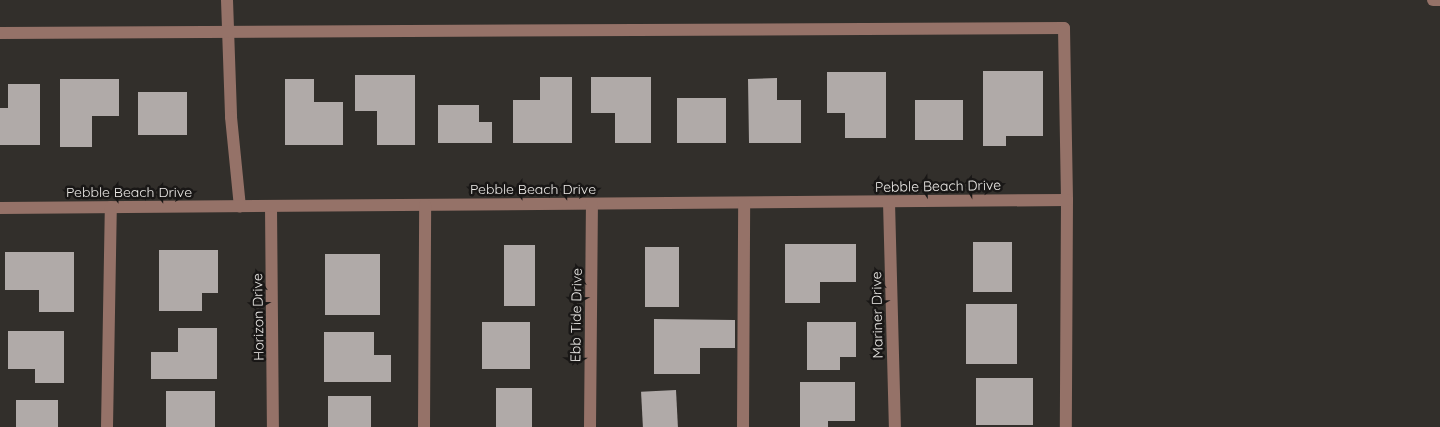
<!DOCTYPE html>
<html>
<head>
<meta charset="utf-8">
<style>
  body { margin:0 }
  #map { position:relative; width:1440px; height:427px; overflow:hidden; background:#322f2b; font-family:Quicksand,sans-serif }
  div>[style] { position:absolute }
  .building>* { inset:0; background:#b0aaa8; transform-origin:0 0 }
  .minor>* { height:12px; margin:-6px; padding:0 6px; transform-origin:6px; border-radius:6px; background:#957268 }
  span { translate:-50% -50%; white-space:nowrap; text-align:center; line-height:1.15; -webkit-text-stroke:5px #191716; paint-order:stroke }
  .street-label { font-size:14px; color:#ebe9e6 }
</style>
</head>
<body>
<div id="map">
  <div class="building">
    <div style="clip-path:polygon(983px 71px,1043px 71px,1043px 136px,1006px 136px,1006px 146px,983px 146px)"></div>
    <div style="clip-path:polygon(827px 72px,886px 72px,886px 138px,845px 138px,845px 113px,827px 113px)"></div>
    <div style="clip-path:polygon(355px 75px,415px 75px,415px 145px,377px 145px,377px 111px,355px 111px)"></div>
    <div style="clip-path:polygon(540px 77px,572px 77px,572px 143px,513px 143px,513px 100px,540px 100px)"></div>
    <div style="clip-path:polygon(591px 77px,651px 77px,651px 143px,615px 143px,615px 113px,591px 113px)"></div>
    <div style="clip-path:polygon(777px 78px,777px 100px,801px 100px,801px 143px,749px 143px,748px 79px)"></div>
    <div style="clip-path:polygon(60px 79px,119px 79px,119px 116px,92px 116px,92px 147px,60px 147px)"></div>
    <div style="clip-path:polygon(285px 79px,314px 79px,314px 102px,343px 102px,343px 145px,285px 145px)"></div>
    <div style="clip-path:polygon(8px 84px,40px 84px,40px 145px,0 145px,0 108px,8px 108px)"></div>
    <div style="left:138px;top:92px;width:49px;height:43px"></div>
    <div style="left:677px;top:98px;width:49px;height:45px"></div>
    <div style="left:915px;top:100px;width:48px;height:40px"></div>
    <div style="clip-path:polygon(438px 105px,479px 105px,479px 122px,492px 122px,492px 143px,438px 143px)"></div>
    <div style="left:973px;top:242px;width:39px;height:50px"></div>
    <div style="clip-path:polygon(785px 244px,856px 244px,856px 282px,820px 282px,820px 303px,785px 303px)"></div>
    <div style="left:504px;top:245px;width:31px;height:61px"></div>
    <div style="left:645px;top:247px;width:34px;height:60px"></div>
    <div style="clip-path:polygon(159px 250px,218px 250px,218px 293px,202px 293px,202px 311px,159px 311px)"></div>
    <div style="clip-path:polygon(5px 252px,74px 252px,74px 312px,39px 312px,39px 290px,5px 290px)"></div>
    <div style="left:325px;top:254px;width:55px;height:61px"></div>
    <div style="left:966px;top:304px;width:51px;height:60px"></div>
    <div style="clip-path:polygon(654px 319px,735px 320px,735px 348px,700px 348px,700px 374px,654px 374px)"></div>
    <div style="left:482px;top:322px;width:48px;height:47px"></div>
    <div style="clip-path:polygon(807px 322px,856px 322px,856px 357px,840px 357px,840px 370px,807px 370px)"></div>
    <div style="clip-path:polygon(178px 328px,217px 328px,217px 379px,151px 379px,151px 352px,178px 352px)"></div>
    <div style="clip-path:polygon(8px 331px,64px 331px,64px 383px,35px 383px,35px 369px,8px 369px)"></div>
    <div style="clip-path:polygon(324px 332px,374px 332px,374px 355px,391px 355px,391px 382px,324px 382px)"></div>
    <div style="left:976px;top:378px;width:57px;height:47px"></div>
    <div style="clip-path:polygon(800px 382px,855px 382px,855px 421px,828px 421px,828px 427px,800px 427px)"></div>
    <div style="left:496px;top:388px;width:36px;height:39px"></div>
    <div style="left:676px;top:390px;width:37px;height:35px;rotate:87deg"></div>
    <div style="left:166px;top:391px;width:49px;height:36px"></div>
    <div style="left:328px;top:396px;width:43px;height:31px"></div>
    <div style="left:16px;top:400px;width:42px;height:27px"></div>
  </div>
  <div class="minor">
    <div style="left:227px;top:0;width:117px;rotate:88deg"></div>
    <div style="left:231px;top:117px;width:90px;rotate:84.3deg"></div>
    <div style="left:1433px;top:0;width:7px"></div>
    <div style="left:0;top:33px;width:1064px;rotate:-0.27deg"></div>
    <div style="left:1064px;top:28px;width:172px;rotate:89deg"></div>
    <div style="left:1067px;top:200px;width:227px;rotate:90.3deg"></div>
    <div style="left:889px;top:202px;width:225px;rotate:88.5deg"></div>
    <div style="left:271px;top:207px;width:220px;rotate:89.5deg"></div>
    <div style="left:0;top:208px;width:1067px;rotate:-0.43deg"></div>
    <div style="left:107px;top:427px;width:220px;rotate:-89deg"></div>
    <div style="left:424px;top:427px;width:222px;rotate:-89.7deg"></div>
    <div style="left:590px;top:427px;width:223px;rotate:-89.5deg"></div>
    <div style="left:743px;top:427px;width:224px;rotate:-89.7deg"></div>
  </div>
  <div class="street-label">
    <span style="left:938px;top:186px;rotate:-1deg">Pebble Beach Drive</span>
    <span style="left:533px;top:189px">Pebble Beach Drive</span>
    <span style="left:129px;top:192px">Pebble Beach Drive</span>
    <span style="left:576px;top:315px;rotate:-89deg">Ebb Tide Drive</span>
    <span style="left:877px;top:315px;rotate:-91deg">Mariner Drive</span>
    <span style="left:258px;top:317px;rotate:-91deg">Horizon Drive</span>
  </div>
</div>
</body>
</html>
